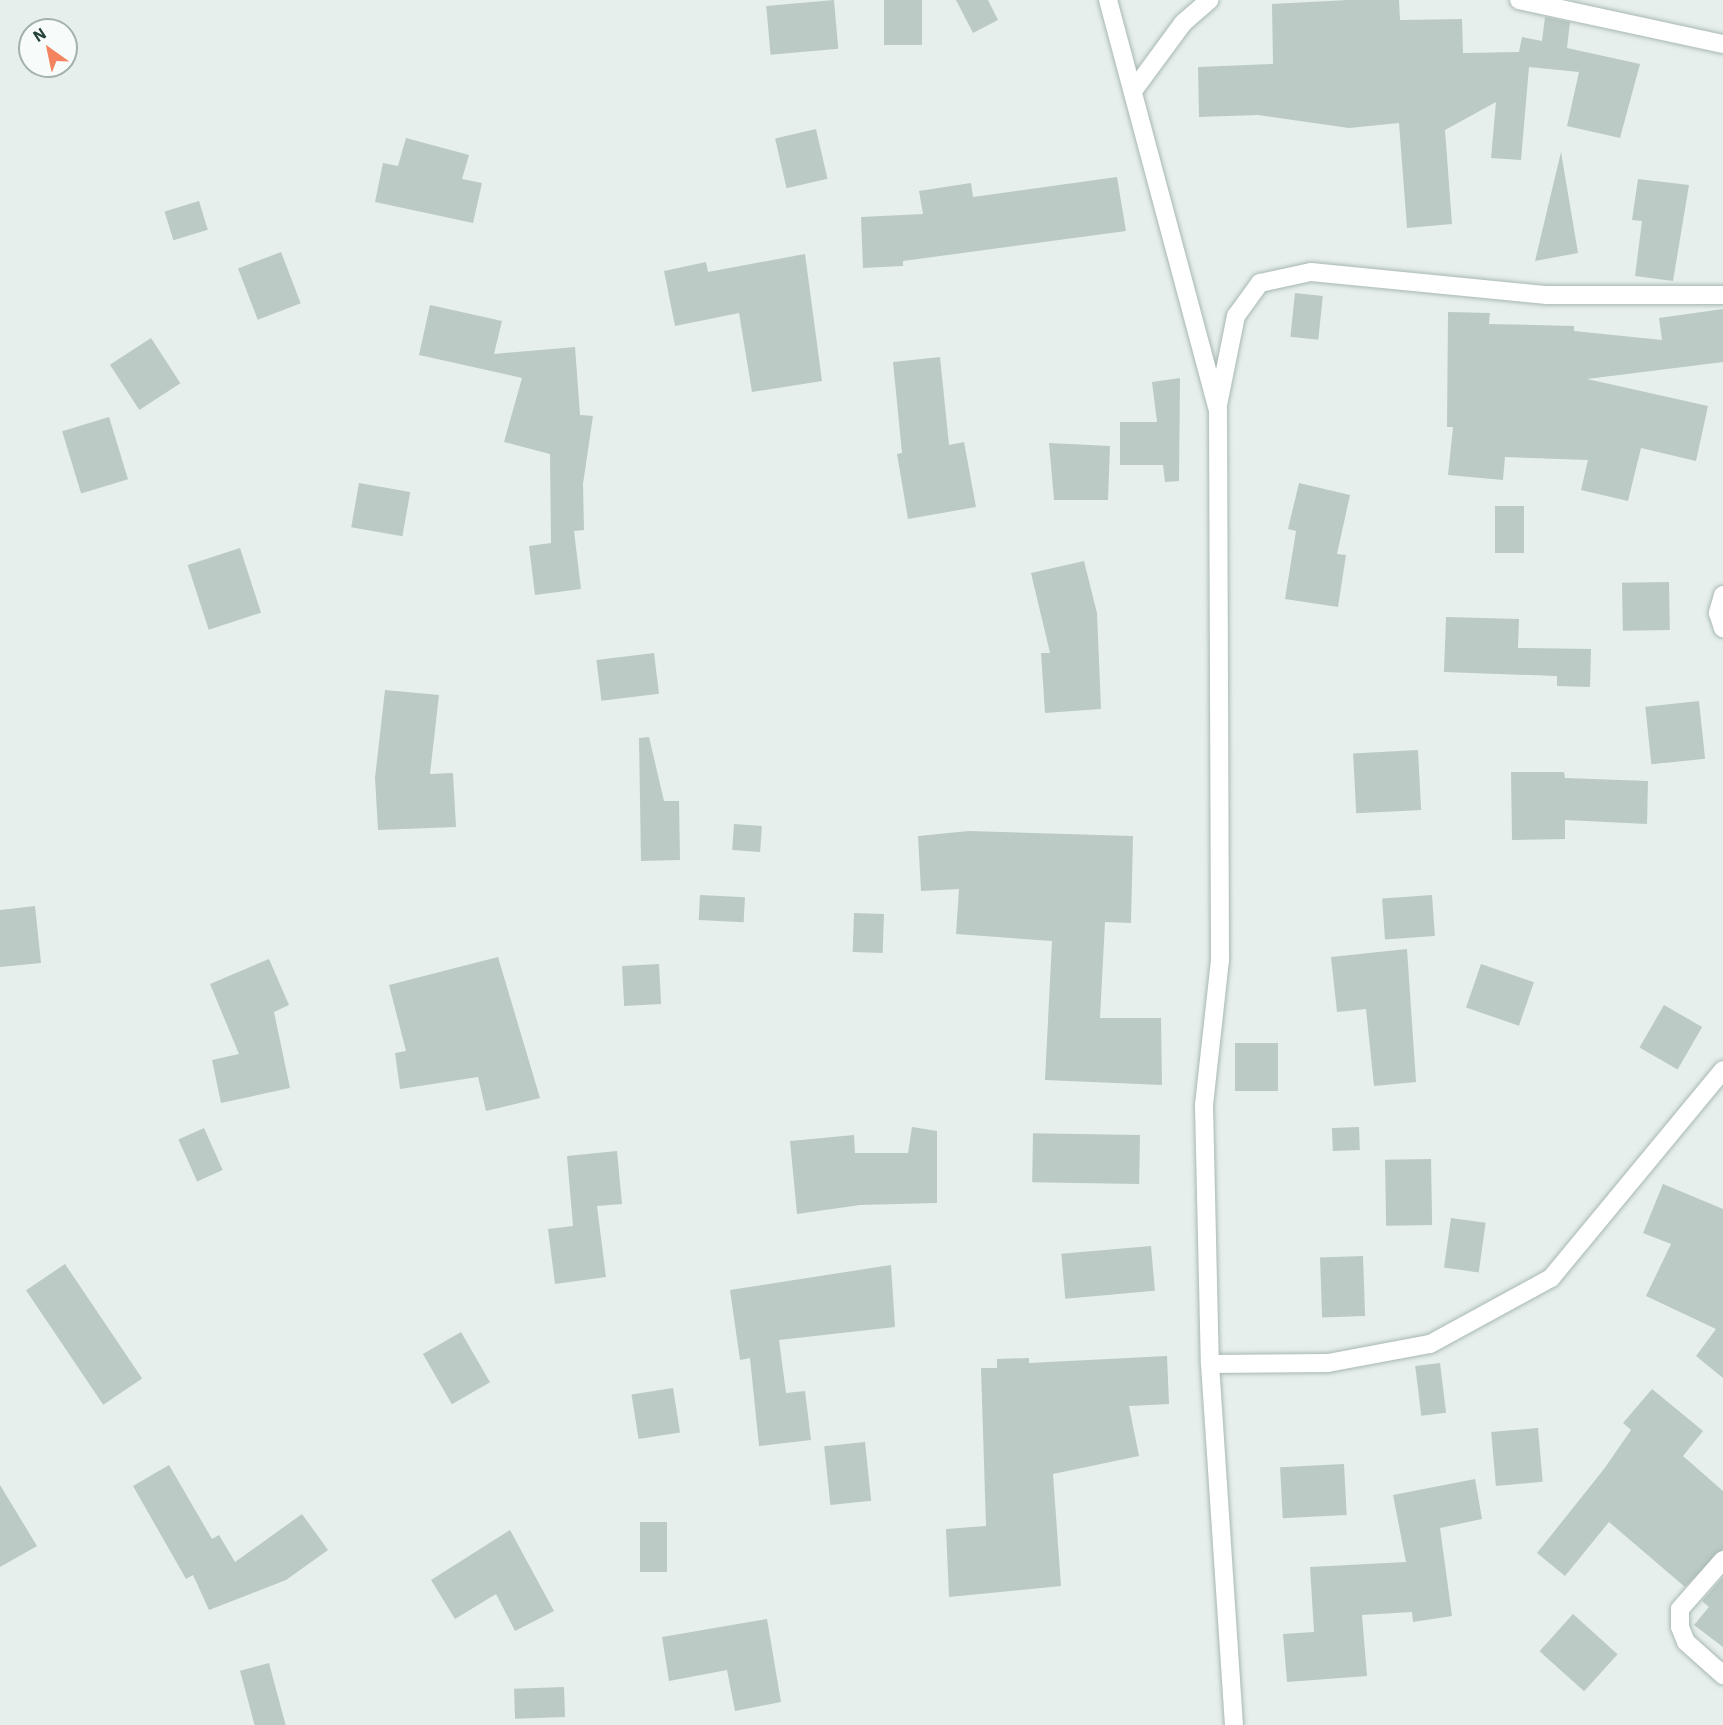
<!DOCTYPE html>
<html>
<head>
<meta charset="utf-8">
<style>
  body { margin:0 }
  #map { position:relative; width:1723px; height:1725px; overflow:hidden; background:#e6efeb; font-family:"IBM Plex Sans",sans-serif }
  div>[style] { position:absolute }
  .building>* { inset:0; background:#bbcac4; transform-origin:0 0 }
  .roads { filter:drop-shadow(0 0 2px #a8b8b2) drop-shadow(0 0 2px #a8b8b2) }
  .street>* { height:18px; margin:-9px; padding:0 9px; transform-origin:9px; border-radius:9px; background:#fff }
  span { translate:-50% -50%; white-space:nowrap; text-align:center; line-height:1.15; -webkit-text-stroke:6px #f7fbf9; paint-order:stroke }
  .north { position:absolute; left:18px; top:18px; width:60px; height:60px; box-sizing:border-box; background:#f7fbf9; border:2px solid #a3b1ad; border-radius:50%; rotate:327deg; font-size:16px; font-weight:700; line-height:24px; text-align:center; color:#24423a }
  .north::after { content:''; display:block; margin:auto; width:21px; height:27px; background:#f4845f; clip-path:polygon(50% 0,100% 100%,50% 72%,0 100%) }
</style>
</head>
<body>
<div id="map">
  <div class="building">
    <div style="left:834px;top:0;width:49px;height:68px;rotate:85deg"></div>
    <div style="left:884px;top:0;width:38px;height:45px"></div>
    <div style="clip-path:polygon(956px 0,988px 0,998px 20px,973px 33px)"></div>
    <div style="clip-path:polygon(1348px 0,1399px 0,1400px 20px,1462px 19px,1463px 53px,1519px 52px,1522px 37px,1542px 41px,1545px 17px,1570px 22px,1567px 48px,1640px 64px,1620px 138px,1567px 126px,1579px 72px,1529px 67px,1521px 160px,1491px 158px,1496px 102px,1445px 130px,1452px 224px,1407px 228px,1399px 123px,1349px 128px,1258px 115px,1199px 117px,1198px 67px,1273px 64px,1272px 4px)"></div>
    <div style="left:816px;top:129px;width:51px;height:42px;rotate:77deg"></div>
    <div style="clip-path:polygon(406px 138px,469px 155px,462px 179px,482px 183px,473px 223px,375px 202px,383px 163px,398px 166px)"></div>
    <div style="clip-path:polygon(1561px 152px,1578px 253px,1535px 261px)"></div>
    <div style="clip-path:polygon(1117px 177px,1126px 231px,903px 261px,903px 266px,863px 268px,861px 217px,923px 214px,919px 191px,971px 183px,973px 197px)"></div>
    <div style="clip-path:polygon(1638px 179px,1689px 185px,1673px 281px,1635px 276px,1642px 221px,1632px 220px)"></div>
    <div style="left:199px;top:201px;width:30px;height:36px;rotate:73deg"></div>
    <div style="left:281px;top:252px;width:55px;height:46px;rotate:69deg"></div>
    <div style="clip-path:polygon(805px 254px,822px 381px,752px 392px,739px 313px,675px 326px,664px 271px,706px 262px,708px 272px)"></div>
    <div style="left:1295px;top:293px;width:28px;height:44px;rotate:6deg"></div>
    <div style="clip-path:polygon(430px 305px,502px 321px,494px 354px,575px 347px,580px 415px,593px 416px,583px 484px,584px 530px,574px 531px,581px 589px,535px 595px,529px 546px,551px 543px,550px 454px,504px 442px,522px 378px,419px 355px)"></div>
    <div style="clip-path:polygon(1723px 309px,1723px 362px,1587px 379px,1708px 406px,1696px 461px,1641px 448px,1628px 501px,1581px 490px,1588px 460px,1505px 457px,1503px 480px,1448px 475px,1453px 427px,1447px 427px,1448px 312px,1490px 313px,1489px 324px,1574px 326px,1574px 331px,1662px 340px,1659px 318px)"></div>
    <div style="left:151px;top:338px;width:54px;height:49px;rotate:57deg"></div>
    <div style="clip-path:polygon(940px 357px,949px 445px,964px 442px,976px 507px,908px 519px,897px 454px,902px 453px,893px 362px)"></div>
    <div style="clip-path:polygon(1180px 378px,1179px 481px,1165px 482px,1163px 465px,1120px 465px,1120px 422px,1157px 422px,1152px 382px)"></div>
    <div style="left:109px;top:417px;width:65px;height:49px;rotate:73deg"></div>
    <div style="clip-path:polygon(1049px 443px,1110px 446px,1108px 500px,1054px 500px)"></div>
    <div style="left:359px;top:483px;width:52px;height:45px;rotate:10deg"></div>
    <div style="clip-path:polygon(1299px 483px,1350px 495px,1337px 554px,1346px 555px,1338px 607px,1285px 599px,1296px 531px,1288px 529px)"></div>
    <div style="left:1495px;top:506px;width:29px;height:47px"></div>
    <div style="left:240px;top:548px;width:68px;height:55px;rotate:72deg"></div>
    <div style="clip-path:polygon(1084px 561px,1097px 613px,1101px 709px,1045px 713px,1041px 653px,1050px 653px,1031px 573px)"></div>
    <div style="left:1669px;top:582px;width:48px;height:47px;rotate:89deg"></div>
    <div style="clip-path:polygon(1446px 617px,1519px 619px,1518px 648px,1591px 649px,1590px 687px,1557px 686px,1557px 676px,1444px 672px)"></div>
    <div style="left:654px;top:653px;width:41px;height:58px;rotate:83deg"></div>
    <div style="clip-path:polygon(385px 690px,439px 695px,430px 774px,453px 773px,456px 827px,378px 830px,375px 778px)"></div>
    <div style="left:1699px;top:701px;width:58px;height:54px;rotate:84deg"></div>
    <div style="clip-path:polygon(649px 737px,664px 801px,679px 801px,680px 860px,641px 861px,639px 738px)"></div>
    <div style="left:1418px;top:750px;width:60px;height:65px;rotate:87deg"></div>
    <div style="clip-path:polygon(1511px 772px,1564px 772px,1565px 778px,1648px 781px,1647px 824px,1565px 820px,1565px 839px,1512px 840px)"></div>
    <div style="left:734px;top:824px;width:28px;height:26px;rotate:4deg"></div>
    <div style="clip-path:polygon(969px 831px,1133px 836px,1131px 923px,1105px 922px,1100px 1018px,1161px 1018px,1162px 1085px,1045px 1080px,1052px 941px,956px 934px,959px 889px,921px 891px,918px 836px)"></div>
    <div style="left:700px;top:895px;width:45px;height:25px;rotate:3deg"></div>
    <div style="left:1432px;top:895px;width:41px;height:50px;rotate:86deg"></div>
    <div style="clip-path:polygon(35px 906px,41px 963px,0 967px,0 910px)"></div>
    <div style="left:854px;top:913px;width:30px;height:39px;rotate:2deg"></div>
    <div style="clip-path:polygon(1407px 949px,1416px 1082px,1374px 1086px,1366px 1009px,1337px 1012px,1331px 957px)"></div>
    <div style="clip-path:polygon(498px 957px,540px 1098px,486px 1111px,478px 1077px,400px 1089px,395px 1053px,406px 1051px,389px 985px)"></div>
    <div style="clip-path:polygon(269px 959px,289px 1005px,274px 1012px,290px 1088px,221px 1103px,212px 1060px,239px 1054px,210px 984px)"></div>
    <div style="left:659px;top:964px;width:40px;height:37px;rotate:87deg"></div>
    <div style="left:1481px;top:964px;width:56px;height:46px;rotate:19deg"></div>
    <div style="left:1664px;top:1005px;width:44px;height:49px;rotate:30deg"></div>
    <div style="left:1235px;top:1043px;width:43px;height:48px"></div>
    <div style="clip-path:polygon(912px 1127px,937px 1131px,937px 1203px,860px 1205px,797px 1214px,790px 1141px,854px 1135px,855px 1153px,908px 1153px)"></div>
    <div style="left:1359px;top:1127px;width:23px;height:27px;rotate:88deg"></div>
    <div style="left:204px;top:1128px;width:46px;height:28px;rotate:66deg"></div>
    <div style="left:1140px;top:1135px;width:49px;height:107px;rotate:91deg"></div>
    <div style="clip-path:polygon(617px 1151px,622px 1204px,597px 1206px,606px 1277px,555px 1284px,548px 1229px,573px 1226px,567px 1156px)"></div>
    <div style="left:1431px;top:1159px;width:66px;height:46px;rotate:89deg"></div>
    <div style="clip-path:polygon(1663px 1184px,1723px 1209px,1723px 1378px,1696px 1356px,1716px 1329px,1646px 1296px,1671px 1244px,1643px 1233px)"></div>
    <div style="left:1451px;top:1218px;width:35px;height:50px;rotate:8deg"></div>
    <div style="left:1151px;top:1246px;width:45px;height:90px;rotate:85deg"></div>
    <div style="left:1363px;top:1256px;width:60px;height:43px;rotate:88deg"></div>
    <div style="left:65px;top:1264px;width:138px;height:47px;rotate:56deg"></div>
    <div style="clip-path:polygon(891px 1265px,895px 1327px,779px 1340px,786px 1393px,805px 1391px,811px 1440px,759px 1446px,750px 1358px,740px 1360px,730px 1290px)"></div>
    <div style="left:461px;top:1332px;width:58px;height:44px;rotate:60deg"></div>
    <div style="clip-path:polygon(1167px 1356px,1169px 1404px,1129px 1406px,1139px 1456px,1053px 1474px,1061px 1586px,949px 1597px,946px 1529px,986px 1526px,981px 1368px,997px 1368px,997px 1359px,1029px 1358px,1029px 1363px)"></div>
    <div style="left:1440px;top:1363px;width:50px;height:25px;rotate:83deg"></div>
    <div style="left:673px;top:1388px;width:45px;height:42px;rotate:81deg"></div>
    <div style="clip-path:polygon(1652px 1389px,1703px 1431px,1683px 1456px,1723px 1491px,1723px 1549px,1685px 1587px,1609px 1522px,1565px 1576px,1537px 1553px,1604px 1469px,1631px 1430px,1623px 1423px)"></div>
    <div style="left:1538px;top:1428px;width:54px;height:47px;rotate:85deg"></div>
    <div style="left:865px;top:1442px;width:59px;height:41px;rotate:84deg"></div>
    <div style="left:1344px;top:1464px;width:51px;height:64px;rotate:87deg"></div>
    <div style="clip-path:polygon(169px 1465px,212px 1539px,219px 1535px,235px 1562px,302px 1514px,328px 1550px,286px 1580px,209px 1610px,193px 1575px,186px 1579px,133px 1486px)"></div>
    <div style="clip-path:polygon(1475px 1479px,1482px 1519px,1440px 1528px,1452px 1616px,1413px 1622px,1412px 1612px,1362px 1615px,1367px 1676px,1287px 1682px,1283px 1634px,1314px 1632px,1310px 1567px,1406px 1562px,1393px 1495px)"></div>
    <div style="clip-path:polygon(0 1485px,37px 1546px,0 1567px)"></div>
    <div style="left:640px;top:1522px;width:27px;height:50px"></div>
    <div style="clip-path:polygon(510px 1530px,554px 1611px,515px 1631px,496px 1594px,455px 1619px,431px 1580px)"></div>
    <div style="clip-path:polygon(1723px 1577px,1723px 1647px,1694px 1625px,1709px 1607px,1702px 1601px)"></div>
    <div style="left:1573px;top:1614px;width:60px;height:50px;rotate:42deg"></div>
    <div style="clip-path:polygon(767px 1619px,781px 1702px,735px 1711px,727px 1670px,669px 1681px,662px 1637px)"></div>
    <div style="left:269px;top:1663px;width:64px;height:30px;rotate:75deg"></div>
    <div style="left:564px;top:1687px;width:30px;height:50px;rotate:88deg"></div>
  </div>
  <div class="roads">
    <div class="street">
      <div style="left:1108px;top:0;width:424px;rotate:75deg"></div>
      <div style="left:1218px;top:410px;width:550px;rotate:89.79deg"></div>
      <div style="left:1220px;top:960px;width:147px;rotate:96.3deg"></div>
      <div style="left:1204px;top:1106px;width:258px;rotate:88.7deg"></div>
      <div style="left:1210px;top:1364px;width:362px;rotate:86.2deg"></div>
      <div style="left:1519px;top:0;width:209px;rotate:12.2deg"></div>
      <div style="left:1136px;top:87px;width:79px;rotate:-53.7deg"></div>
      <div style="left:1183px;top:23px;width:35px;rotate:-41deg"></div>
      <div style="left:1218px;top:405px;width:91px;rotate:-78.6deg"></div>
      <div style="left:1236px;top:316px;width:41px;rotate:-54deg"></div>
      <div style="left:1260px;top:283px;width:52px;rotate:-12.2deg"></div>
      <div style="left:1311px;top:272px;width:237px;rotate:5.6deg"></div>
      <div style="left:1547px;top:295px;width:176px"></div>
      <div style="left:1723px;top:595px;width:19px;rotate:106deg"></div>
      <div style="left:1718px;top:613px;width:16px;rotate:72deg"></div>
      <div style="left:1210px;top:1364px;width:118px;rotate:-0.5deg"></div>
      <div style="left:1328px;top:1363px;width:104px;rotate:-10.6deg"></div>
      <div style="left:1430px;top:1344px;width:138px;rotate:-28.6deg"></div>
      <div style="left:1551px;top:1278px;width:270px;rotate:-50.4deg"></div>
      <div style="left:1723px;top:1560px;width:65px;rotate:131.3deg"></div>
      <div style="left:1680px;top:1609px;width:18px;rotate:90deg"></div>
      <div style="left:1680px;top:1627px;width:16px;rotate:68deg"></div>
      <div style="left:1686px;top:1642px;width:50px;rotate:41.7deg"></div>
    </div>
  </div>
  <div class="north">N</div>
</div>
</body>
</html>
